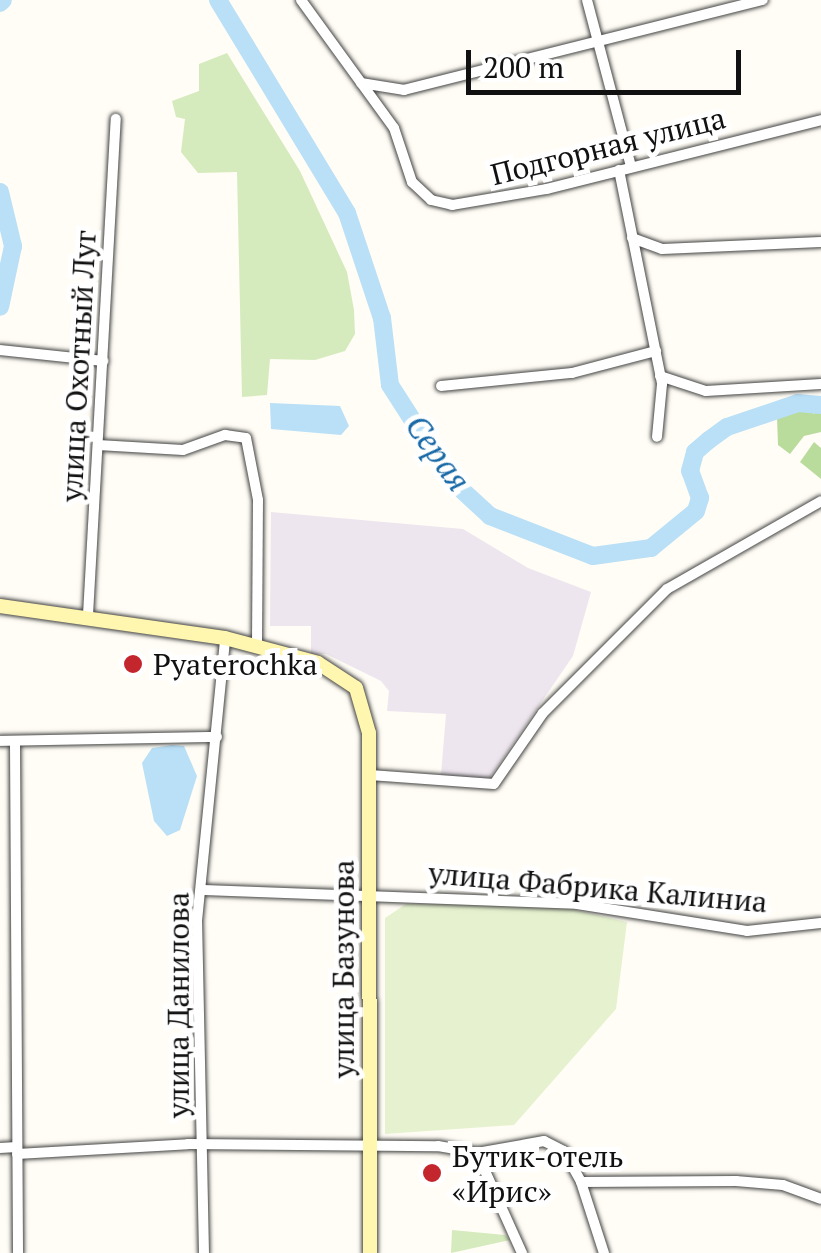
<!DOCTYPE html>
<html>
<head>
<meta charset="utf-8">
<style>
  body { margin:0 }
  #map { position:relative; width:821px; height:1253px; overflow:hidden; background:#fffdf5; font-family:"PT Serif",serif }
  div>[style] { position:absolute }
  .industrial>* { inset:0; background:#eee6ef }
  .green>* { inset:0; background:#d5ebbd }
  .forest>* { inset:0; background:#b9dc9c }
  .pitch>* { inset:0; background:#e6f2cf }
  .water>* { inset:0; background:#b9e0f7 }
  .river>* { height:18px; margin:-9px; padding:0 9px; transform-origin:9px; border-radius:9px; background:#b9e0f7 }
  .roads { filter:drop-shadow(0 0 2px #444) drop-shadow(0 0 2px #444) }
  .street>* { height:10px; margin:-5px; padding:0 5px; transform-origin:5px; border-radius:5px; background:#fff }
  .secondary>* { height:14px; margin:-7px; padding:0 7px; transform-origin:7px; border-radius:7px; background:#fff6b0 }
  .dots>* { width:28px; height:28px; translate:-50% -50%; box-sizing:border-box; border:5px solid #fff; border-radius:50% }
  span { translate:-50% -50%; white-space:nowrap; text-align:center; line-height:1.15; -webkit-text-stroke:10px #fff; paint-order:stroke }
  .street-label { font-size:30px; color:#111 }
  .poi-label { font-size:30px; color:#111 }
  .left { translate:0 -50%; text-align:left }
  .water-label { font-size:32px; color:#1768a6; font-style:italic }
  .scale { position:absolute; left:466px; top:50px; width:275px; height:45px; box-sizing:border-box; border:5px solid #111; border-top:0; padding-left:12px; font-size:30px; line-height:35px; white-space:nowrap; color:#111; -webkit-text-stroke:8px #fff; paint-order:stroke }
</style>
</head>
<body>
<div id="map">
  <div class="industrial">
    <div style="clip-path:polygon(271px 512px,463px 529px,528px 568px,591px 592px,573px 656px,488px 780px,441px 775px,446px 714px,387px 711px,389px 691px,381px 681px,326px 654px,311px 654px,311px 626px,270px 626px)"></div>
  </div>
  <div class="green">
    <div style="clip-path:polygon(227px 53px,300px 171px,347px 272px,354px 310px,355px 334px,345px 351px,315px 360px,270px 359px,267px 395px,242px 397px,237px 172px,198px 173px,181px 152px,185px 119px,176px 117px,172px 101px,199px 91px,199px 64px)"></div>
    <div style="clip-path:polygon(452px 1230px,505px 1235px,510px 1240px,451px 1253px)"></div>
  </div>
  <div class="forest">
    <div style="clip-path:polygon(805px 402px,814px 414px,821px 402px,821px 432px,804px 436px,790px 454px,778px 445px,777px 417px,789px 403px)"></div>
    <div style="clip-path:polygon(814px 442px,821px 448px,821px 479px,800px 462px)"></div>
  </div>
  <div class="pitch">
    <div style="clip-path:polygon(499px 903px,562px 907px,627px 922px,616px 1009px,514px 1125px,385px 1134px,385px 918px,406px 904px)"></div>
  </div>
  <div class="water">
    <div style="clip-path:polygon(270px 403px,340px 406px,349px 426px,341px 435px,271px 429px)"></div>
    <div style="clip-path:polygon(172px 745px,184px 746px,197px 776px,180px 830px,167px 836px,154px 821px,142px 763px,152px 748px)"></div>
  </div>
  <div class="river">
    <div style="left:218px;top:0;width:249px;rotate:58.8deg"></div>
    <div style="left:347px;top:213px;width:111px;rotate:71.6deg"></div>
    <div style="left:382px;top:318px;width:67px;rotate:83.2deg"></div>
    <div style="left:390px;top:385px;width:113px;rotate:57.3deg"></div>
    <div style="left:451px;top:480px;width:53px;rotate:42.7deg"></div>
    <div style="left:490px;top:516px;width:110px;rotate:21.2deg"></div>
    <div style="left:593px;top:556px;width:59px;rotate:-7.9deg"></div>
    <div style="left:651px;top:548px;width:58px;rotate:-39.4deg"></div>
    <div style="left:696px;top:511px;width:14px;rotate:-73deg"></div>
    <div style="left:700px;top:498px;width:29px;rotate:-110deg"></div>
    <div style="left:690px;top:471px;width:20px;rotate:-75deg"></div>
    <div style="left:695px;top:452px;width:18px;rotate:-41deg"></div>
    <div style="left:709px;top:440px;width:22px;rotate:-36deg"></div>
    <div style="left:727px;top:427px;width:75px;rotate:-18.7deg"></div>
    <div style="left:798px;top:403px;width:23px;rotate:5deg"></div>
    <div style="left:0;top:3px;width:4px;rotate:-45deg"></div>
    <div style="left:0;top:192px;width:56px;rotate:76.5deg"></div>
    <div style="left:13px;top:246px;width:62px;rotate:102deg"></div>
  </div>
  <div class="roads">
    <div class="street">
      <div style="left:301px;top:0;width:158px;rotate:54deg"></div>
      <div style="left:394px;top:128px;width:57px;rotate:71.6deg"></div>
      <div style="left:412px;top:182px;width:26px;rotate:43deg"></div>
      <div style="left:431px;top:200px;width:22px;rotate:13deg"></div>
      <div style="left:452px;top:205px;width:96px;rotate:-9.6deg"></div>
      <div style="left:547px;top:189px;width:283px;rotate:-14.1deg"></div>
      <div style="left:587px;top:0;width:173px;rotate:75.2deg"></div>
      <div style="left:361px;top:83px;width:44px;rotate:9.2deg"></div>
      <div style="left:404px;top:90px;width:370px;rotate:-14.1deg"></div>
      <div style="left:619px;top:170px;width:218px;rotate:78.6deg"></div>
      <div style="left:662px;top:384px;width:53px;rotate:95.4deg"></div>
      <div style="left:632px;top:238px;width:32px;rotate:20deg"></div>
      <div style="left:662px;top:249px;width:159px;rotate:-2.5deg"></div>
      <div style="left:0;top:350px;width:104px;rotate:6.1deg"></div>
      <div style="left:660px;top:376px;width:48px;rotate:18.1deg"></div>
      <div style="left:706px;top:391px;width:115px;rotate:-3.5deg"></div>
      <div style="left:441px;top:386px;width:132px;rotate:-5.7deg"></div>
      <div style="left:572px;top:373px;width:87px;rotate:-14.7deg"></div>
      <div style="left:98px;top:445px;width:85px;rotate:3.4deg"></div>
      <div style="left:183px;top:450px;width:45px;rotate:-19.7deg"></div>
      <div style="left:225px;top:435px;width:21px;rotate:8deg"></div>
      <div style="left:246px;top:438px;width:63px;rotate:79deg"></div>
      <div style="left:258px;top:500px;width:146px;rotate:90.4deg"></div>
      <div style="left:88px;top:615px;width:497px;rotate:-86.8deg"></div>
      <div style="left:0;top:741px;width:217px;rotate:-1.1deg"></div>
      <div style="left:15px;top:744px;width:509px;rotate:89.66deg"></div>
      <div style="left:370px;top:775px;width:124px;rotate:4.2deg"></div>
      <div style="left:494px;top:784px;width:86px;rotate:-55.4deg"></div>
      <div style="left:543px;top:713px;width:175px;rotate:-45deg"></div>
      <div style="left:667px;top:589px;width:177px;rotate:-29.7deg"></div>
      <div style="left:202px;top:890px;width:375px;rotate:2.1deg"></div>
      <div style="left:577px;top:904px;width:172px;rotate:9deg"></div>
      <div style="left:747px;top:931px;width:74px;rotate:-6.2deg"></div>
      <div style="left:0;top:1148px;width:17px;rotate:-3deg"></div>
      <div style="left:477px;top:1153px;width:110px;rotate:65.8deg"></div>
      <div style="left:17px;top:1154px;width:171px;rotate:-3.3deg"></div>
      <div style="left:188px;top:1144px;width:250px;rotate:0.5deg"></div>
      <div style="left:438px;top:1146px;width:40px;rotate:10deg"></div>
      <div style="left:477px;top:1153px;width:68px;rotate:-10.2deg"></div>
      <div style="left:544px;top:1141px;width:22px;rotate:27deg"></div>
      <div style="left:564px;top:1151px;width:35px;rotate:61deg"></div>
      <div style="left:581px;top:1182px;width:155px;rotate:-0.4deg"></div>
      <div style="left:736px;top:1181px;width:47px;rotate:4.9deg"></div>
      <div style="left:783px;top:1185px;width:40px;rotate:20.2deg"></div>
      <div style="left:581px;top:1182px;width:75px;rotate:72.1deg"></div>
      <div style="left:204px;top:1253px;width:332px;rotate:-91.2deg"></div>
      <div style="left:197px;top:921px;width:284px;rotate:-84.3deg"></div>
    </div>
    <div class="secondary">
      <div style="left:0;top:606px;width:227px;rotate:8.1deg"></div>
      <div style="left:225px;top:638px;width:96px;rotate:15deg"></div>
      <div style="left:318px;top:663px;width:45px;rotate:33.3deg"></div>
      <div style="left:356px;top:688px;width:47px;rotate:73.9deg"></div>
      <div style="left:369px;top:733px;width:520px;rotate:89.89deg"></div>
    </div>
  </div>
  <div class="dots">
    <div style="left:133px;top:664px;background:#c4262e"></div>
    <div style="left:432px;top:1173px;background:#c4262e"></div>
  </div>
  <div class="street-label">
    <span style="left:608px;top:146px;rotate:-14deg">Подгорная улица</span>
    <span style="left:78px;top:366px;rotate:-87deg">улица Охотный Луг</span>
    <span style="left:598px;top:887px;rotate:5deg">улица Фабрика Калиниа</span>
    <span style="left:343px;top:969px;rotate:-90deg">улица Базунова</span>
    <span style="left:178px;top:1005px;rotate:-90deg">улица Данилова</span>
  </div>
  <div class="poi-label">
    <span class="left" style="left:153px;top:664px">Pyaterochka</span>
    <span class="left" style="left:452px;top:1173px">Бутик-отель<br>«Ирис»</span>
  </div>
  <div class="water-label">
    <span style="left:438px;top:453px;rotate:54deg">Серая</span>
  </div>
  <div class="scale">200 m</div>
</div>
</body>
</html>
